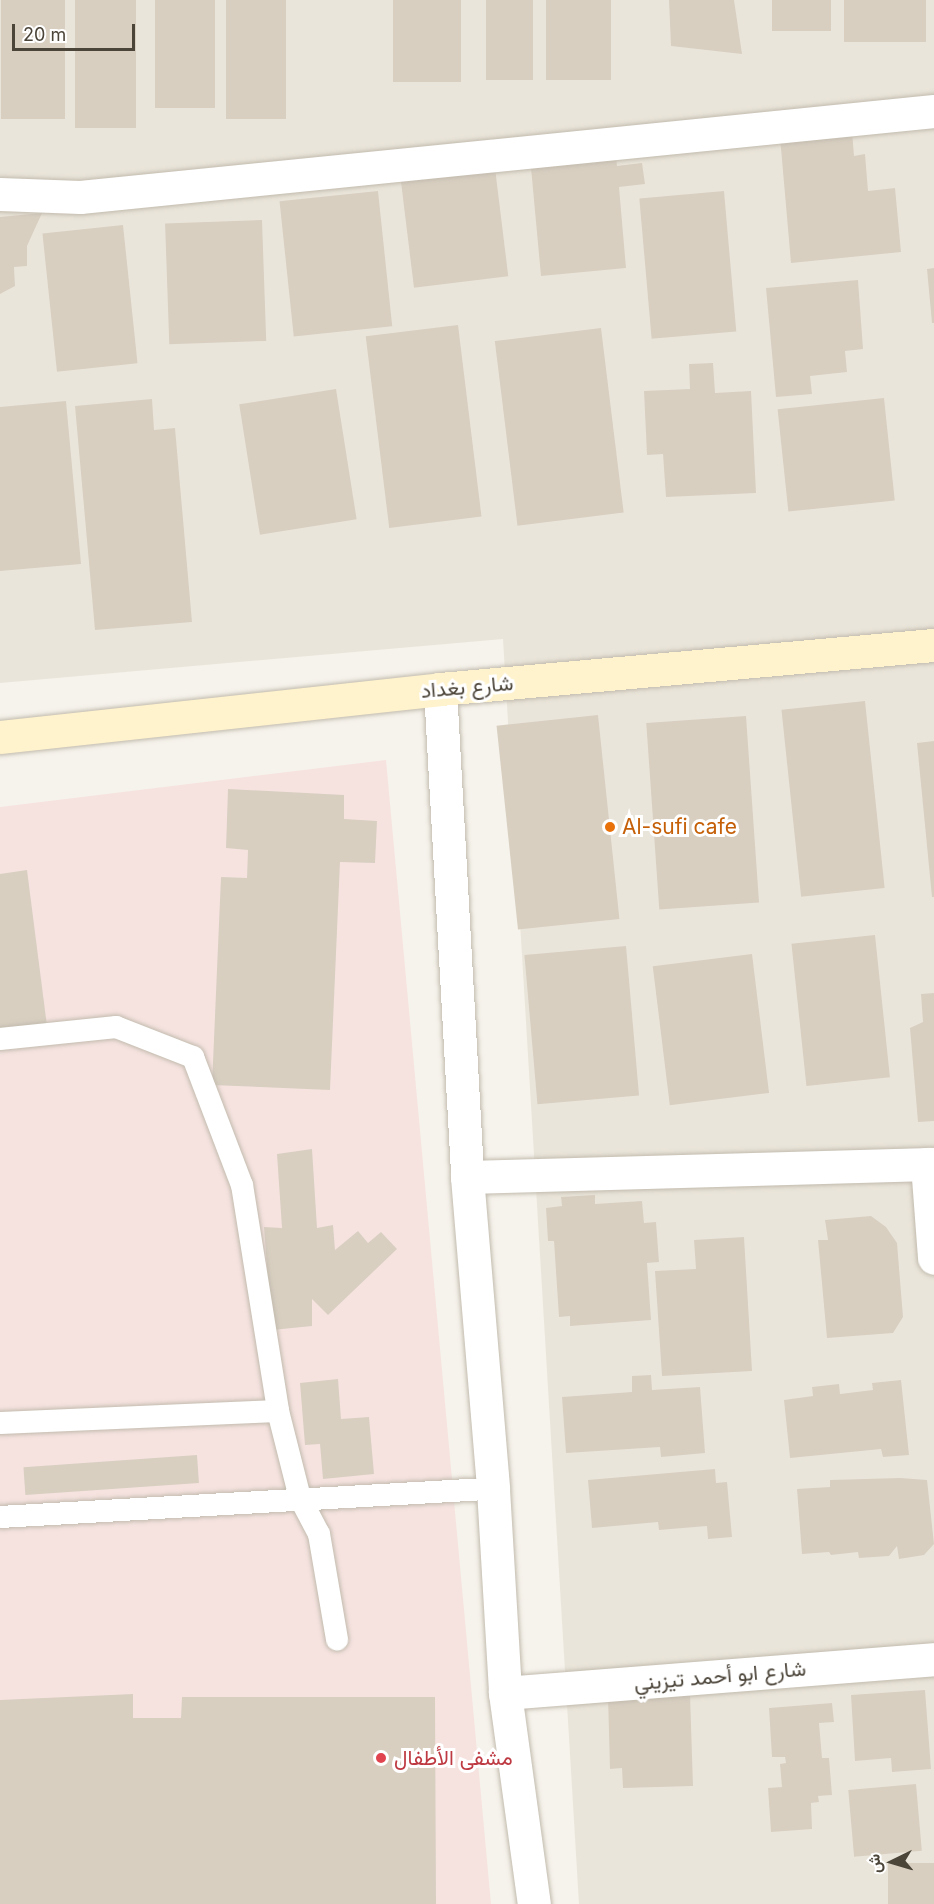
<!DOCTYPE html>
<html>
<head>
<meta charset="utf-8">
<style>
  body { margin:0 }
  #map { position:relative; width:934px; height:1904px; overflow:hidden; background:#f6f3ec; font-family:Inter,Vazirmatn,sans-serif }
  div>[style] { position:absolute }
  .residential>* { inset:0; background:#eae5da }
  .medical>* { inset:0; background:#f6e3e0 }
  .building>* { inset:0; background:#d8cfc1; transform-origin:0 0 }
  .roads { filter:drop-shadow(0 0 2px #c2bbae) drop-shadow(0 0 2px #c2bbae) }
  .lane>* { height:22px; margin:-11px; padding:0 11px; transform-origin:11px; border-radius:11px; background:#fff }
  .street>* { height:33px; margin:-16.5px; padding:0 16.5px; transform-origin:16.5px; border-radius:16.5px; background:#fff }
  .secondary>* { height:33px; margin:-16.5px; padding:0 16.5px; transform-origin:16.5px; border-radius:16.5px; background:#fff3cd }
  .dots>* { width:16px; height:16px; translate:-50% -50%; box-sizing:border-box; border:3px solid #fff; border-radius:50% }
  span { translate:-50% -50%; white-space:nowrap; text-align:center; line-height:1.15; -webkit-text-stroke:6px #fff; paint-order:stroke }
  .street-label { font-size:21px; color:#4b4439 }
  .food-label { font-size:21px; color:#c56008 }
  .left { translate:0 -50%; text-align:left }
  .health-label { font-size:21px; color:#be3a42 }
  .north { position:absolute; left:862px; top:1832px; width:60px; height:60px; -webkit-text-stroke:4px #fff; paint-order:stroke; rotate:265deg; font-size:16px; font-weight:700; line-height:24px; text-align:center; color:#4b4439 }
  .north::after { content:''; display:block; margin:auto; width:21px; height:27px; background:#4b4439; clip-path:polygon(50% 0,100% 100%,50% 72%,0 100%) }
  .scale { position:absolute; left:12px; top:24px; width:123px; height:27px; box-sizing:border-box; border:3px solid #4b4439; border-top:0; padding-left:8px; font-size:18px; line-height:21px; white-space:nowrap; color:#4b4439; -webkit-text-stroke:4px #fff; paint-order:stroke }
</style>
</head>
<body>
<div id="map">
  <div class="residential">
    <div style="clip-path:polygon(0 0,934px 0,934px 1904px,579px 1904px,503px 639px,0 683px)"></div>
  </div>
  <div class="medical">
    <div style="clip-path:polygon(386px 760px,491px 1904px,0 1904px,0 807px)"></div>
  </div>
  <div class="building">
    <div style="left:1px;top:0;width:64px;height:119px"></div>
    <div style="left:75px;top:0;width:61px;height:128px"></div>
    <div style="left:155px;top:0;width:60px;height:108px"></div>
    <div style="left:226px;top:0;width:60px;height:119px"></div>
    <div style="left:393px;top:0;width:68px;height:82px"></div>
    <div style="left:486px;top:0;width:47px;height:80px"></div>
    <div style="left:546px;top:0;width:65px;height:80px"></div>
    <div style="clip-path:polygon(669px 0,734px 0,742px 54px,671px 46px)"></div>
    <div style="left:772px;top:0;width:59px;height:31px"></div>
    <div style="left:844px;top:0;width:82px;height:42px"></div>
    <div style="clip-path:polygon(852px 131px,854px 156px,865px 154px,868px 191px,895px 188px,901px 252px,791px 263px,780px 137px)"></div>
    <div style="clip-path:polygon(615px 149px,617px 166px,642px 163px,645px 184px,619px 187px,626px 268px,541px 276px,530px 157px)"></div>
    <div style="left:495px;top:168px;width:109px;height:95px;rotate:83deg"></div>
    <div style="left:378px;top:191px;width:136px;height:99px;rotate:84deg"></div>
    <div style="left:724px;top:191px;width:141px;height:85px;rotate:85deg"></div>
    <div style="clip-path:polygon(42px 213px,27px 246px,27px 266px,14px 267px,15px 286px,0 294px,0 217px)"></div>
    <div style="left:262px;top:220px;width:121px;height:97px;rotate:88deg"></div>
    <div style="left:123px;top:225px;width:139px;height:81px;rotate:84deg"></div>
    <div style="clip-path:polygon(934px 268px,934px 323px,932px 323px,927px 269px)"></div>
    <div style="clip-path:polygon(858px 280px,863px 349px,845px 351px,847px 372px,810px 376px,812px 394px,776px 397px,766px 288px)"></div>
    <div style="left:458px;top:325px;width:193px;height:93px;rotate:83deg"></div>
    <div style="left:601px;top:328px;width:186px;height:107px;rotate:83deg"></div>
    <div style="clip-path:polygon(713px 363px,715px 393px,751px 391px,756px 493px,666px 497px,663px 454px,647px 455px,644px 391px,690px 389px,689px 364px)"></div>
    <div style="left:336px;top:389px;width:132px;height:98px;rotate:81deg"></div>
    <div style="left:884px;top:398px;width:103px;height:107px;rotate:84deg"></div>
    <div style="clip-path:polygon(152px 399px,154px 430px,175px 428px,192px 622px,95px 630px,75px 406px)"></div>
    <div style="clip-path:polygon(66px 401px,81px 564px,0 571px,0 407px)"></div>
    <div style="left:865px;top:701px;width:188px;height:84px;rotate:84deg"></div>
    <div style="left:598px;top:715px;width:205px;height:102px;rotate:84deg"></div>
    <div style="left:746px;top:716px;width:187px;height:100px;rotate:86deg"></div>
    <div style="clip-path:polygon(934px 741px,934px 897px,932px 897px,917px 743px)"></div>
    <div style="clip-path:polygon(228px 789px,344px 795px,344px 819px,377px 821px,375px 863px,340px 862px,330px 1090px,212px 1085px,221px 877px,247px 878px,248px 850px,226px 848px)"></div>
    <div style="clip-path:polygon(27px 870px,47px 1026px,0 1032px,0 874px)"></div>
    <div style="left:875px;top:935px;width:143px;height:84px;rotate:84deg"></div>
    <div style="left:626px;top:946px;width:150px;height:102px;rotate:85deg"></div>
    <div style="left:752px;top:954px;width:140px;height:100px;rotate:83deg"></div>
    <div style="clip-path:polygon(934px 993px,934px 1121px,918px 1122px,910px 1028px,923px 1022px,921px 994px)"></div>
    <div style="clip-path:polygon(312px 1149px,317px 1228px,333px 1225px,335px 1250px,358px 1231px,368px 1243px,381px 1232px,397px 1249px,328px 1315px,312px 1299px,312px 1326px,272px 1330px,264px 1227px,282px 1228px,277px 1154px)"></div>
    <div style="clip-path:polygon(595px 1195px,595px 1204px,642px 1201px,644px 1223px,656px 1222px,659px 1262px,647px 1263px,651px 1320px,570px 1326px,570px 1316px,559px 1317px,554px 1241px,548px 1241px,546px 1208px,562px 1206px,561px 1197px)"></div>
    <div style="clip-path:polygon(871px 1216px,886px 1227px,897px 1243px,903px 1317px,893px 1333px,827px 1338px,818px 1240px,828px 1240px,825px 1220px)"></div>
    <div style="clip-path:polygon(744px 1237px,752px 1371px,662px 1376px,655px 1271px,696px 1269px,694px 1240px)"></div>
    <div style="clip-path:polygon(651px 1375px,652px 1390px,700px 1387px,705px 1453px,661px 1457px,660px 1447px,566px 1453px,562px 1397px,632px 1392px,632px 1376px)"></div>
    <div style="clip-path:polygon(338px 1379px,341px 1419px,369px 1417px,374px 1474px,323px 1479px,320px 1444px,305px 1445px,300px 1383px)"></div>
    <div style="clip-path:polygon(901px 1380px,909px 1455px,883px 1457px,881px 1449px,790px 1458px,784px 1400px,813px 1396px,812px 1387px,839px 1384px,840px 1394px,873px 1390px,872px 1383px)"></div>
    <div style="left:197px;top:1455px;width:28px;height:174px;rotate:86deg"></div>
    <div style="clip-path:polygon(715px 1469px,716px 1483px,727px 1482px,732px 1537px,708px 1539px,707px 1526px,659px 1530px,658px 1522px,592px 1528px,588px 1480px)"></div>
    <div style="clip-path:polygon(900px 1478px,927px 1480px,934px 1544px,924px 1555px,899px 1559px,897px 1546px,889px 1556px,859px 1558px,858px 1552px,831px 1555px,829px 1552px,802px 1554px,797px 1489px,830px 1487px,830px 1480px)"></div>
    <div style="clip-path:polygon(925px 1690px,931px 1769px,892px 1772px,891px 1758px,855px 1761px,851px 1695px)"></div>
    <div style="clip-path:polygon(133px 1694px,133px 1718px,181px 1718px,182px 1697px,435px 1697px,436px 1904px,0 1904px,0 1700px)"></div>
    <div style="clip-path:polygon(690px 1694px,693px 1786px,623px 1788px,622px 1768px,610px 1769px,608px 1696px)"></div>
    <div style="clip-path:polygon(832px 1703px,834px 1722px,819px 1723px,822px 1758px,829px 1758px,832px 1795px,818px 1796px,819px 1802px,811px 1803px,812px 1829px,771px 1832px,768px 1788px,782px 1787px,780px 1764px,786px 1763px,785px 1757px,772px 1757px,769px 1708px)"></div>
    <div style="left:916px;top:1784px;width:67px;height:68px;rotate:85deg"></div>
    <div style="left:934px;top:1863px;width:41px;height:46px;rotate:90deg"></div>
  </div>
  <div class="roads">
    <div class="lane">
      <div style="left:0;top:1039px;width:117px;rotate:-5.9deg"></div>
      <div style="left:116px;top:1027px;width:83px;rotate:21.3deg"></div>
      <div style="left:193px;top:1057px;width:137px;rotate:69.1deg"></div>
      <div style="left:242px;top:1185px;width:229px;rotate:80.9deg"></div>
      <div style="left:278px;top:1411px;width:90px;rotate:75.8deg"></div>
      <div style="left:300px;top:1498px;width:41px;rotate:62.2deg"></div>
      <div style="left:319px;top:1534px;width:107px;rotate:80.3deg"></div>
      <div style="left:0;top:1423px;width:278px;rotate:-2.5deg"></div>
      <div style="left:0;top:1517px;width:494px;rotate:-3.3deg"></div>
    </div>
    <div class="street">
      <div style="left:0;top:194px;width:80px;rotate:2.1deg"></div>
      <div style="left:80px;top:197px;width:858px;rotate:-5.75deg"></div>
      <div style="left:440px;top:689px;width:489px;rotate:86.8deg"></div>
      <div style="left:467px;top:1177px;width:313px;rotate:85.2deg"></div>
      <div style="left:493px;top:1489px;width:204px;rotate:86.6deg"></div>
      <div style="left:505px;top:1693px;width:213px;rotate:82.2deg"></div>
      <div style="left:927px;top:1164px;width:94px;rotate:85.7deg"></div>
      <div style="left:467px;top:1177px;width:467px;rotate:-1.6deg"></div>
      <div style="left:505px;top:1693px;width:430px;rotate:-4.5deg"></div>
    </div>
    <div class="secondary">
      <div style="left:0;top:737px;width:443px;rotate:-6.2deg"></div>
      <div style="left:440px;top:689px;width:496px;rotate:-5.1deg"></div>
    </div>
  </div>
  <div class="dots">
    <div style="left:610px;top:827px;background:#e8710a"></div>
    <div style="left:381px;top:1758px;background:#e0444e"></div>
  </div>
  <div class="street-label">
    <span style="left:467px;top:687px;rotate:-5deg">شارع بغداد</span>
    <span style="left:720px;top:1676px;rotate:-5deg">شارع ابو أحمد تيزيني</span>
  </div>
  <div class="food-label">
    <span class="left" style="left:622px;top:827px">Al-sufi cafe</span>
  </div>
  <div class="health-label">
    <span class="left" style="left:394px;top:1758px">مشفى الأطفال</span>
  </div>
  <div class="north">ش</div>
  <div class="scale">20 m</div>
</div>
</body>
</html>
